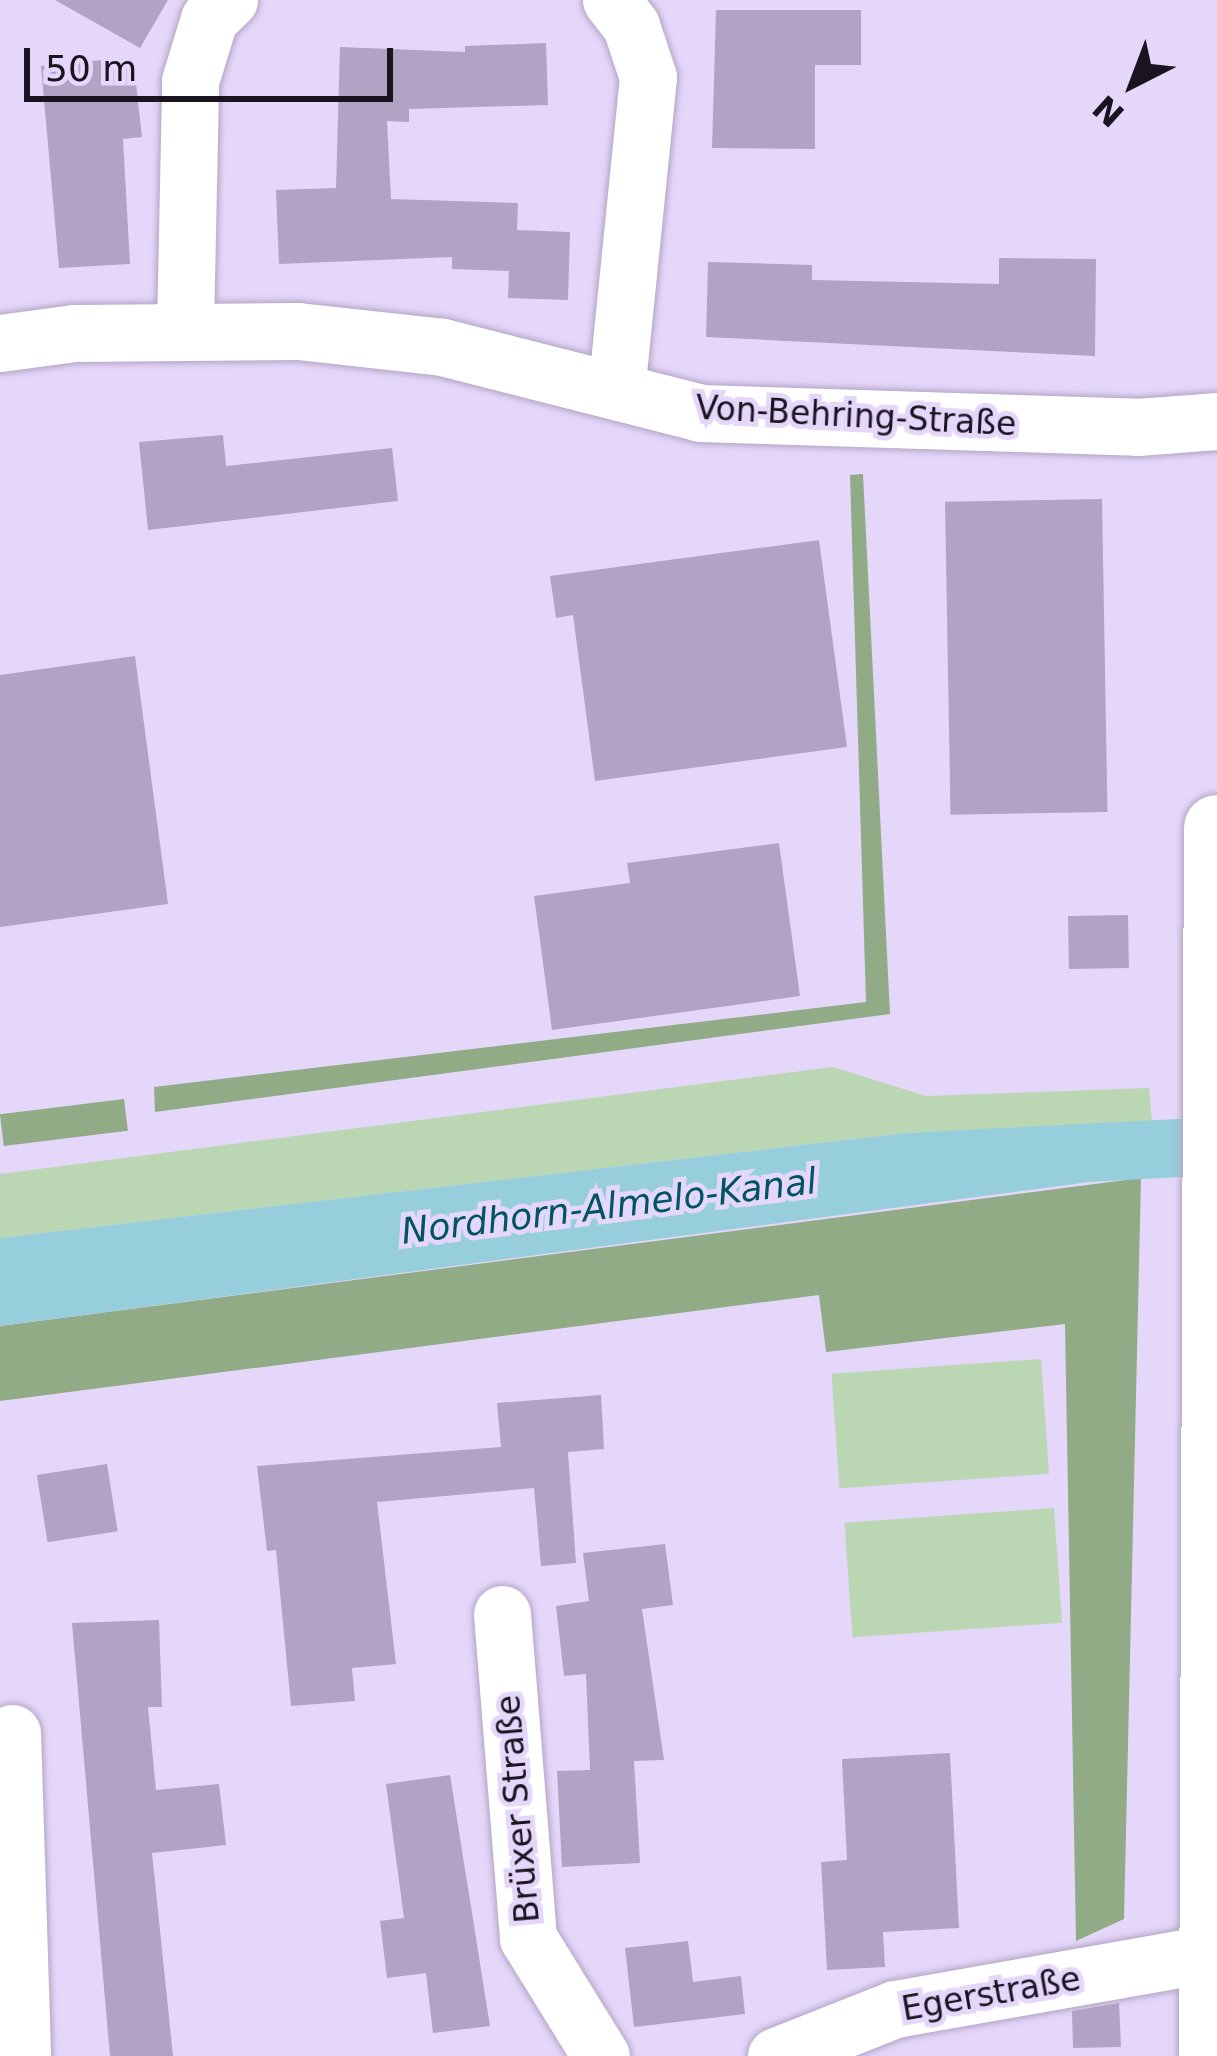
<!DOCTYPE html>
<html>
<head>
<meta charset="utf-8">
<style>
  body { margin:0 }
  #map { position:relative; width:1217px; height:2056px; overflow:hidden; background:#e5d7fa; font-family:"DejaVu Sans",sans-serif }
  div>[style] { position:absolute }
  .green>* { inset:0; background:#bbd6b2; transform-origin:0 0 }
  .forest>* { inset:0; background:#90ab86; transform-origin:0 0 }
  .water>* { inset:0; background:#96cedb }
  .building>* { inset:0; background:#b0a3c3; transform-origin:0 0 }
  .roads { filter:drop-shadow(0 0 3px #b2a5c5) drop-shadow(0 0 3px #b2a5c5) }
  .minor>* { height:57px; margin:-28.5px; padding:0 28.5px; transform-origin:28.5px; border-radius:28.5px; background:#fff }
  .tertiary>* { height:66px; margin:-33px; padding:0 33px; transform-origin:33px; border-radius:33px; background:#fff }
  span { translate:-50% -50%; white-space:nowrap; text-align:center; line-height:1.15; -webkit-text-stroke:10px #e5d7fa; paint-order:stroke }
  .street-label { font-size:33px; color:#191420 }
  .water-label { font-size:36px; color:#015462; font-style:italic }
  .north { position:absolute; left:1073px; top:24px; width:120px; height:120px; -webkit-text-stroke:9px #e5d7fa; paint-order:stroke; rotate:222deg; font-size:33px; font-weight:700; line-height:48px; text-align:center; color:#191420 }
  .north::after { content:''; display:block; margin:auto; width:42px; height:54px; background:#191420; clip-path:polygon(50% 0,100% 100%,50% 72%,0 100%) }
  .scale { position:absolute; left:24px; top:48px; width:369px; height:54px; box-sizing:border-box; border:6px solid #191420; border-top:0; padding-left:15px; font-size:36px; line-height:42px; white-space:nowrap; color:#191420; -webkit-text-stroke:9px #e5d7fa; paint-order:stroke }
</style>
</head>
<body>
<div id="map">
  <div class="green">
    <div style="clip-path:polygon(833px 1067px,926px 1096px,1149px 1088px,1152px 1122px,906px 1133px,0 1238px,0 1174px)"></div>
    <div style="left:1041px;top:1359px;width:115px;height:210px;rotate:86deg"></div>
    <div style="left:1054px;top:1508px;width:115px;height:210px;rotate:86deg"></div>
  </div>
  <div class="forest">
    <div style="clip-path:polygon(863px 474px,890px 1014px,155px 1112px,154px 1087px,866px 1002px,850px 475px)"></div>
    <div style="left:124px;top:1099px;width:32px;height:125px;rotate:83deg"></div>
    <div style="clip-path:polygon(1141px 1178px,1124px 1919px,1076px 1941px,1065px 1324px,826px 1352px,819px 1295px,0 1401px,0 1326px)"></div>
  </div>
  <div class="water">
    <div style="clip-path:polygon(1217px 1117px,1217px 1175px,1089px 1182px,0 1326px,0 1238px,906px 1133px)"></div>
  </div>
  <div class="building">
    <div style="clip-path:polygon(55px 0,168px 0,140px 48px)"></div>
    <div style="clip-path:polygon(716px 10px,861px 10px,861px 65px,815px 65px,815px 149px,712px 148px)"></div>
    <div style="clip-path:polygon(546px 43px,548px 105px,409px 109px,409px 122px,387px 121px,391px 199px,518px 203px,517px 230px,570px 232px,568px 300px,508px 298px,509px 271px,452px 269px,452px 257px,279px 264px,276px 190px,336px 188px,340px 47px,465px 52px,465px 46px)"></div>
    <div style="clip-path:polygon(133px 57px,142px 137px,123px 139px,130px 264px,59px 268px,41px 66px)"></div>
    <div style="clip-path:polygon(999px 258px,1096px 259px,1095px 356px,706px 337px,708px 262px,812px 265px,812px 280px,999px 284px)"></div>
    <div style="clip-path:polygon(223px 435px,226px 466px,392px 448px,398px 501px,148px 530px,139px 442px)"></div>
    <div style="left:1102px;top:499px;width:313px;height:157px;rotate:89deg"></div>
    <div style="clip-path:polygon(819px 540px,847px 747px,595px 781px,573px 615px,556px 618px,550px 576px)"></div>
    <div style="clip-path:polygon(135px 656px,168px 904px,0 927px,0 675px)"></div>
    <div style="clip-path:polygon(779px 843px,800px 996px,552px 1030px,534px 896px,630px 883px,627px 863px)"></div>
    <div style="left:1128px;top:915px;width:53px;height:60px;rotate:89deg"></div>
    <div style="clip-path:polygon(601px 1395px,604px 1449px,568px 1452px,576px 1563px,541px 1566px,534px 1488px,377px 1502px,396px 1664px,352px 1668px,355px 1701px,291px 1706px,276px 1550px,267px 1551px,257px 1466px,501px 1447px,497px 1403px)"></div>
    <div style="left:107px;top:1464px;width:68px;height:71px;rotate:81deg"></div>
    <div style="clip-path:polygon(665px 1544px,673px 1605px,642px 1609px,664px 1760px,634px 1761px,640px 1863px,562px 1867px,557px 1771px,590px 1770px,586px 1674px,564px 1676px,556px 1606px,589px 1601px,583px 1553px)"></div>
    <div style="clip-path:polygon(159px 1620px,162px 1707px,148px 1707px,156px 1790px,219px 1784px,226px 1845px,152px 1853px,173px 2056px,110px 2056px,72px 1623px)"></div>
    <div style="clip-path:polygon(950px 1753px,959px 1928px,883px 1932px,885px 1967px,827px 1970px,821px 1862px,847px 1860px,842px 1759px)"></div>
    <div style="clip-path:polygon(450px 1775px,490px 2026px,433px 2033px,426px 1973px,387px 1978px,380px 1921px,404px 1918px,386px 1784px)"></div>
    <div style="clip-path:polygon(688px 1941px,693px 1982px,741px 1976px,745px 2014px,634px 2027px,625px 1948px)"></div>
    <div style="clip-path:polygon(1119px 2003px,1121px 2047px,1073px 2048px,1072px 2011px)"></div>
  </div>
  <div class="roads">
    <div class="minor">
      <div style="left:611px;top:0;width:33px;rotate:52deg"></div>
      <div style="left:631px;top:26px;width:54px;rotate:71.6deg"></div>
      <div style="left:648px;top:77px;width:315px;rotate:95.8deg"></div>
      <div style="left:185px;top:329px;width:248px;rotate:-88.8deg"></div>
      <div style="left:190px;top:81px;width:65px;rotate:-73deg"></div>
      <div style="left:209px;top:19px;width:28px;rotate:-44deg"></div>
      <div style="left:0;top:343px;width:75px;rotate:-7.7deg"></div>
      <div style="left:74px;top:333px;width:224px;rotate:-0.5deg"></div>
      <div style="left:298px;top:331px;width:145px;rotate:6.3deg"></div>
      <div style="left:442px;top:347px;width:266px;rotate:14.3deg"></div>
      <div style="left:700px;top:413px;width:437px;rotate:1.8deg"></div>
      <div style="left:1137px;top:427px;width:80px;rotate:-4.3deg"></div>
      <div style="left:502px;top:1614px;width:325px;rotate:85.4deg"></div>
      <div style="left:528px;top:1938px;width:139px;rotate:58.3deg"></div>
      <div style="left:12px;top:1733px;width:323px;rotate:88.2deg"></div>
      <div style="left:776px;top:2056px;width:128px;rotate:-21.6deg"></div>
      <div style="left:895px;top:2009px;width:322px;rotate:-10deg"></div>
    </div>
    <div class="tertiary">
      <div style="left:1212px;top:2056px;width:1228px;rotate:-89.77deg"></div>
    </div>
  </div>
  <div class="street-label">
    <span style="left:856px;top:416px;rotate:3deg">Von-Behring-Straße</span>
    <span style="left:518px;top:1809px;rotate:-95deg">Brüxer Straße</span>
    <span style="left:991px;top:1994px;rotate:-10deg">Egerstraße</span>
  </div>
  <div class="water-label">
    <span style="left:609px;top:1206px;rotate:-7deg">Nordhorn-Almelo-Kanal</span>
  </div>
  <div class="north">N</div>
  <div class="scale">50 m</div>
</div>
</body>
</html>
